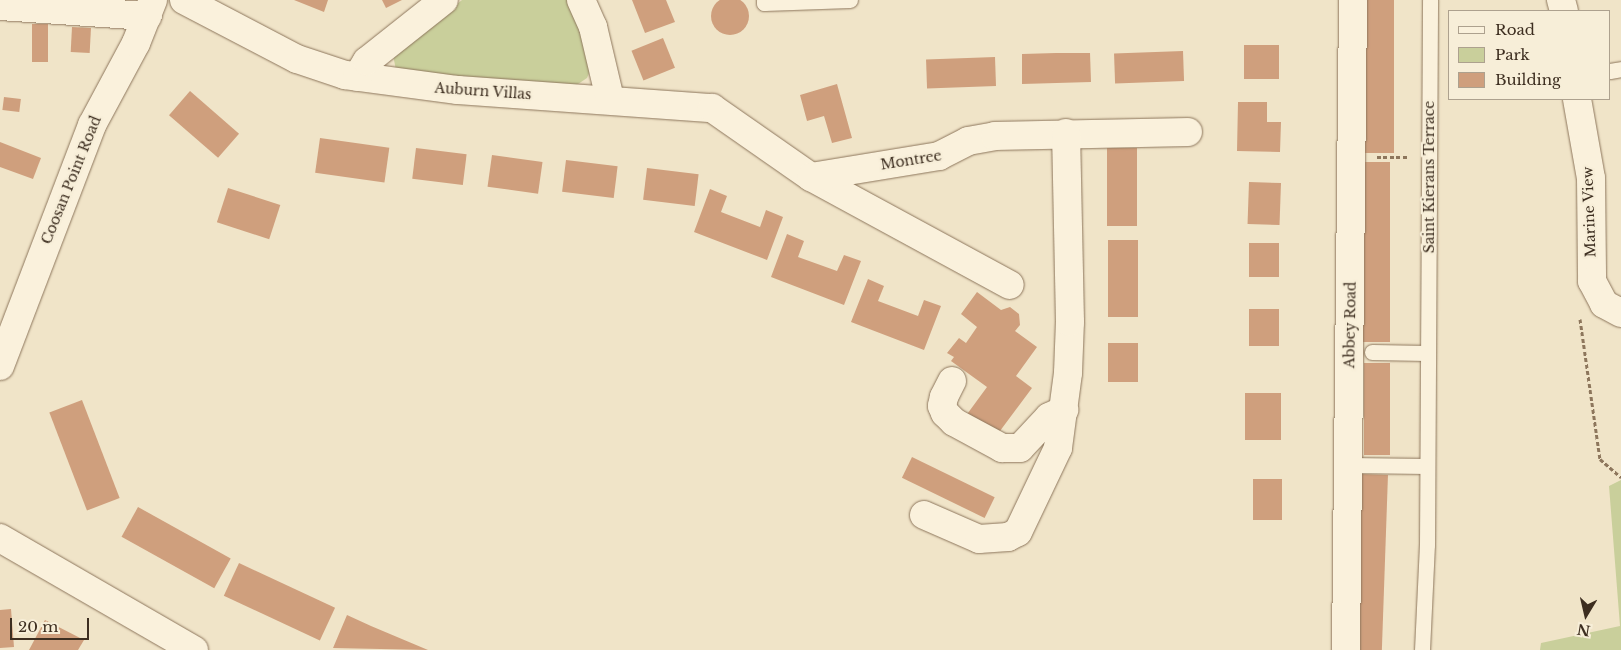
<!DOCTYPE html>
<html>
<head>
<meta charset="utf-8">
<style>
  body { margin:0 }
  #map { position:relative; width:1621px; height:650px; overflow:hidden; background:#f0e4c8; font-family:"Libre Baskerville",serif }
  div>[style] { position:absolute }
  .green>* { inset:0; background:#c9cf9b }
  .building>* { inset:0; background:#cf9f7d; transform-origin:0 0 }
  .round { border-radius:50% }
  .path>* { height:3px; margin-top:-1.5px; transform-origin:0; background:repeating-linear-gradient(90deg,#8d765c 0 4px,transparent 0 6.5px) }
  .roads { filter:drop-shadow(0 0 1px #8d765c) drop-shadow(0 0 1px #8d765c) }
  .service>* { height:15px; margin:-7.5px; padding:0 7.5px; transform-origin:7.5px; border-radius:7.5px; background:#faf1dc }
  .minor>* { height:28px; margin:-14px; padding:0 14px; transform-origin:14px; border-radius:14px; background:#faf1dc }
  .tertiary>* { height:28px; margin:-14px; padding:0 14px; transform-origin:14px; border-radius:14px; background:#faf1dc }
  span { translate:-50% -50%; white-space:nowrap; text-align:center; line-height:1.15; -webkit-text-stroke:4.5px #f7eed8; paint-order:stroke }
  .street-label { font-size:14px; color:#3d2e20 }
  .legend { position:absolute; left:1448px; top:10px; width:162px; height:90px; box-sizing:border-box; background:#f7eed8; border:1px solid #ada18e; margin:0; padding:6px 9px; list-style:none; font-size:15px; color:#3d2e20 }
  .legend li { display:flex; align-items:center; gap:10px; height:25px }
  .legend b { width:25px; border:1px solid #ada18e }
  .north { position:absolute; left:1561px; top:590px; width:50px; height:50px; -webkit-text-stroke:4px #f7eed8; paint-order:stroke; rotate:189deg; font-size:14px; font-weight:700; line-height:20px; text-align:center; color:#3d2e20 }
  .north::after { content:''; display:block; margin:auto; width:18px; height:22px; background:#3d2e20; clip-path:polygon(50% 0,100% 100%,50% 72%,0 100%) }
  .scale { position:absolute; left:10px; top:618px; width:79px; height:22px; box-sizing:border-box; border:2px solid #3d2e20; border-top:0; padding-left:6px; font-size:15px; line-height:18px; white-space:nowrap; color:#3d2e20; -webkit-text-stroke:4px #f7eed8; paint-order:stroke }
</style>
</head>
<body>
<div id="map">
  <div class="green">
    <div style="clip-path:polygon(462px 0,571px 0,591px 69px,587px 78px,575px 86px,469px 80px,396px 70px,393px 55px)"></div>
    <div style="clip-path:polygon(1621px 480px,1621px 650px,1540px 650px,1541px 643px,1620px 626px,1609px 486px)"></div>
  </div>
  <div class="building">
    <div class="round" style="left:711px;top:-3px;width:38px;height:38px"></div>
    <div style="clip-path:polygon(294px 0,328px 0,324px 12px)"></div>
    <div style="clip-path:polygon(382px 0,402px 0,386px 8px)"></div>
    <div style="clip-path:polygon(632px 0,666px 0,675px 22px,645px 33px)"></div>
    <div style="left:1365px;top:0;width:29px;height:153px"></div>
    <div style="left:32px;top:24px;width:16px;height:38px"></div>
    <div style="left:72px;top:27px;width:19px;height:25px;rotate:3deg"></div>
    <div style="left:663px;top:38px;width:32px;height:34px;rotate:68deg"></div>
    <div style="left:1244px;top:45px;width:35px;height:34px"></div>
    <div style="left:1183px;top:51px;width:30px;height:69px;rotate:88deg"></div>
    <div style="clip-path:polygon(1056px 53px,1090px 53px,1091px 82px,1022px 84px,1022px 54px)"></div>
    <div style="left:995px;top:57px;width:29px;height:69px;rotate:88deg"></div>
    <div style="clip-path:polygon(837px 84px,852px 138px,832px 143px,824px 116px,807px 121px,800px 95px)"></div>
    <div style="left:190px;top:91px;width:65px;height:32px;rotate:41deg"></div>
    <div style="left:4px;top:97px;width:17px;height:13px;rotate:7deg"></div>
    <div style="clip-path:polygon(1238px 102px,1267px 102px,1267px 122px,1281px 122px,1280px 152px,1237px 151px)"></div>
    <div style="left:320px;top:138px;width:70px;height:35px;rotate:8deg"></div>
    <div style="clip-path:polygon(0 142px,41px 158px,33px 179px,0 167px)"></div>
    <div style="left:416px;top:148px;width:51px;height:31px;rotate:7deg"></div>
    <div style="left:1137px;top:148px;width:78px;height:30px;rotate:90deg"></div>
    <div style="left:492px;top:155px;width:51px;height:32px;rotate:8deg"></div>
    <div style="left:566px;top:160px;width:52px;height:32px;rotate:7deg"></div>
    <div style="left:1362px;top:162px;width:28px;height:180px"></div>
    <div style="left:647px;top:168px;width:52px;height:32px;rotate:7deg"></div>
    <div style="left:1249px;top:182px;width:32px;height:42px;rotate:2deg"></div>
    <div style="left:228px;top:188px;width:55px;height:36px;rotate:18deg"></div>
    <div style="clip-path:polygon(710px 189px,727px 196px,721px 212px,760px 227px,766px 210px,783px 217px,767px 260px,694px 232px)"></div>
    <div style="clip-path:polygon(787px 234px,804px 241px,798px 257px,837px 271px,844px 255px,861px 261px,844px 305px,771px 277px)"></div>
    <div style="left:1108px;top:240px;width:30px;height:77px"></div>
    <div style="left:1249px;top:243px;width:30px;height:34px"></div>
    <div style="clip-path:polygon(868px 279px,884px 286px,878px 301px,918px 316px,924px 300px,941px 306px,924px 350px,851px 322px)"></div>
    <div style="clip-path:polygon(977px 292px,1001px 310px,1010px 307px,1019px 314px,1020px 325px,1015px 331px,1037px 347px,1016px 376px,1032px 388px,994px 439px,965px 417px,987px 387px,951px 361px,954px 357px,947px 353px,959px 338px,966px 343px,977px 327px,961px 314px)"></div>
    <div style="left:1249px;top:309px;width:30px;height:37px"></div>
    <div style="left:1138px;top:343px;width:39px;height:30px;rotate:90deg"></div>
    <div style="left:1364px;top:363px;width:26px;height:92px"></div>
    <div style="left:1281px;top:393px;width:47px;height:36px;rotate:90deg"></div>
    <div style="left:82px;top:400px;width:105px;height:35px;rotate:69deg"></div>
    <div style="left:912px;top:457px;width:92px;height:23px;rotate:26deg"></div>
    <div style="left:1360px;top:474px;width:28px;height:176px;rotate:2deg"></div>
    <div style="left:1253px;top:479px;width:29px;height:41px"></div>
    <div style="left:138px;top:507px;width:106px;height:34px;rotate:29deg"></div>
    <div style="left:239px;top:563px;width:106px;height:36px;rotate:25deg"></div>
    <div style="clip-path:polygon(11px 609px,14px 647px,0 648px,0 610px)"></div>
    <div style="clip-path:polygon(347px 615px,371px 626px,428px 650px,333px 648px)"></div>
    <div style="clip-path:polygon(45px 620px,84px 640px,78px 650px,29px 650px)"></div>
  </div>
  <div class="path">
    <div style="left:1377px;top:157px;width:32px"></div>
    <div style="left:1580px;top:319px;width:141px;rotate:81.9deg"></div>
    <div style="left:1600px;top:459px;width:28px;rotate:41deg"></div>
  </div>
  <div class="roads">
    <div class="service">
      <div style="left:764px;top:0;width:3px;rotate:90deg"></div>
      <div style="left:764px;top:3px;width:86px;rotate:-2deg"></div>
      <div style="left:1610px;top:71px;width:11px;rotate:-10deg"></div>
      <div style="left:1372px;top:352px;width:55px;rotate:1deg"></div>
      <div style="left:1349px;top:465px;width:78px;rotate:0.7deg"></div>
      <div style="left:1422px;top:650px;width:105px;rotate:-87.3deg"></div>
      <div style="left:1427px;top:545px;width:545px;rotate:-89.68deg"></div>
    </div>
    <div class="minor">
      <div style="left:184px;top:0;width:127px;rotate:27.6deg"></div>
      <div style="left:297px;top:59px;width:51px;rotate:18.4deg"></div>
      <div style="left:345px;top:75px;width:114px;rotate:7.6deg"></div>
      <div style="left:458px;top:90px;width:255px;rotate:4.1deg"></div>
      <div style="left:712px;top:108px;width:121px;rotate:34.9deg"></div>
      <div style="left:811px;top:177px;width:226px;rotate:28.5deg"></div>
      <div style="left:581px;top:0;width:30px;rotate:66deg"></div>
      <div style="left:593px;top:27px;width:74px;rotate:76.7deg"></div>
      <div style="left:1561px;top:0;width:11px;rotate:75deg"></div>
      <div style="left:0;top:6px;width:148px;rotate:3.9deg"></div>
      <div style="left:357px;top:77px;width:19px;rotate:-58deg"></div>
      <div style="left:367px;top:61px;width:98px;rotate:-38.4deg"></div>
      <div style="left:1577px;top:99px;width:80px;rotate:80deg"></div>
      <div style="left:1591px;top:178px;width:103px;rotate:89.4deg"></div>
      <div style="left:1592px;top:281px;width:26px;rotate:62deg"></div>
      <div style="left:1604px;top:304px;width:19px;rotate:28deg"></div>
      <div style="left:811px;top:177px;width:130px;rotate:-9.3deg"></div>
      <div style="left:939px;top:156px;width:33px;rotate:-27deg"></div>
      <div style="left:968px;top:141px;width:27px;rotate:-10deg"></div>
      <div style="left:995px;top:136px;width:193px;rotate:-1.2deg"></div>
      <div style="left:952px;top:381px;width:18px;rotate:117deg"></div>
      <div style="left:944px;top:397px;width:9px;rotate:103deg"></div>
      <div style="left:942px;top:406px;width:8px;rotate:67deg"></div>
      <div style="left:945px;top:413px;width:13px;rotate:45deg"></div>
      <div style="left:954px;top:422px;width:55px;rotate:28.4deg"></div>
      <div style="left:1002px;top:448px;width:18px"></div>
      <div style="left:1020px;top:448px;width:42px;rotate:-46.9deg"></div>
      <div style="left:1049px;top:417px;width:17px;rotate:-25deg"></div>
      <div style="left:924px;top:515px;width:60px;rotate:23.6deg"></div>
      <div style="left:979px;top:539px;width:29px;rotate:-4deg"></div>
      <div style="left:1008px;top:537px;width:11px;rotate:-27deg"></div>
      <div style="left:1018px;top:532px;width:93px;rotate:-64.5deg"></div>
      <div style="left:1058px;top:448px;width:76px;rotate:-82.4deg"></div>
      <div style="left:1068px;top:373px;width:51px;rotate:-87.8deg"></div>
      <div style="left:1070px;top:322px;width:189px;rotate:-91.2deg"></div>
      <div style="left:0;top:538px;width:224px;rotate:30deg"></div>
    </div>
    <div class="tertiary">
      <div style="left:0;top:366px;width:258px;rotate:-69.1deg"></div>
      <div style="left:92px;top:125px;width:93px;rotate:-61.8deg"></div>
      <div style="left:136px;top:43px;width:46px;rotate:-68.4deg"></div>
      <div style="left:1346px;top:650px;width:650px;rotate:-89.38deg"></div>
    </div>
  </div>
  <div class="street-label">
    <span style="left:483px;top:91px;rotate:4deg">Auburn Villas</span>
    <span style="left:911px;top:160px;rotate:-9deg">Montree</span>
    <span style="left:1429px;top:177px;rotate:-90deg">Saint Kierans Terrace</span>
    <span style="left:71px;top:180px;rotate:-68deg">Coosan Point Road</span>
    <span style="left:1589px;top:212px;rotate:-92deg">Marine View</span>
    <span style="left:1350px;top:325px;rotate:-89deg">Abbey Road</span>
  </div>
  <ul class="legend">
  <li><b style="height:6px;background:#faf1dc"></b>Road</li>
  <li><b style="height:14px;background:#c9cf9b"></b>Park</li>
  <li><b style="height:14px;background:#cf9f7d"></b>Building</li>
  </ul>
  <div class="north">N</div>
  <div class="scale">20 m</div>
</div>
</body>
</html>
